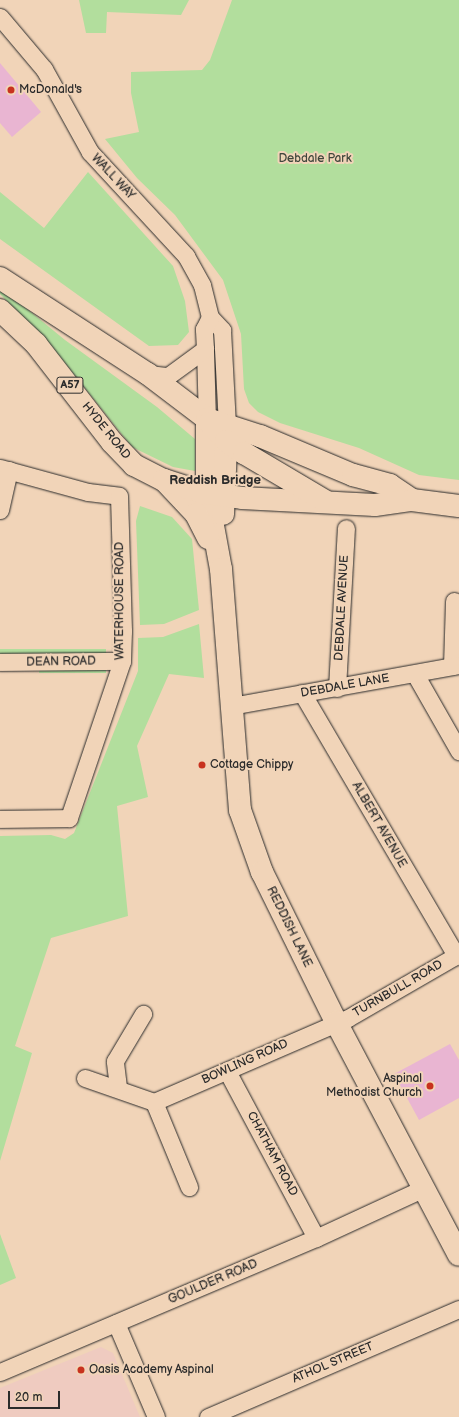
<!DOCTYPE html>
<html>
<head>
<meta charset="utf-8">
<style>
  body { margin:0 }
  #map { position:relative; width:459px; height:1417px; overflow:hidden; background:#f1d4b8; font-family:"Balsamiq Sans",sans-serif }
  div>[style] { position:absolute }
  .built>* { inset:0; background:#efcbc0 }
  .green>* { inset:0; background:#b2de9d; transform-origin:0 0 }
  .building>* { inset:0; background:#e9b5d2 }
  .roads { filter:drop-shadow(0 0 1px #2b2b2b) drop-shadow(0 0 1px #2b2b2b) }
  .street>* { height:17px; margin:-8.5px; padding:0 8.5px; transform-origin:8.5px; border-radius:8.5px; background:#f1d4b8 }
  .secondary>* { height:22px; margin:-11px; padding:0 11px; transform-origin:11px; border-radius:11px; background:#f1d4b8 }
  .highway>* { height:22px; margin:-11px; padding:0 11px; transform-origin:11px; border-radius:11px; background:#f1d4b8 }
  .dots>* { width:11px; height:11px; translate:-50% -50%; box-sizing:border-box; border:2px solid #f1d4b8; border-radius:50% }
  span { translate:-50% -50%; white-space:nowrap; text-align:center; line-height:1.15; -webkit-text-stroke:4px #f1d4b8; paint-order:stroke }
  .shield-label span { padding:1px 3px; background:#f1d4b8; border:1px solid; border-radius:3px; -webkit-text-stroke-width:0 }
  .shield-label { font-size:11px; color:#2b2b2b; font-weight:700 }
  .poi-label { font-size:12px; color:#2b2b2b }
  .left { translate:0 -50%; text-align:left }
  .right { translate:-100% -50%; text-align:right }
  .park-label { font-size:12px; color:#3f463c }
  .street-label { font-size:12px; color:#2b2b2b }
  .neighbourhood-label { font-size:13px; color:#2b2b2b; font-weight:700 }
  .scale { position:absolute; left:8px; top:1391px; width:52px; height:18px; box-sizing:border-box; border:2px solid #2b2b2b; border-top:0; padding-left:5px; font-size:12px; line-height:14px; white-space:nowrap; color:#2b2b2b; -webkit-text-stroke:3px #f1d4b8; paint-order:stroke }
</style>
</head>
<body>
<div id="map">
  <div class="built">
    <div style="clip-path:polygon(101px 1347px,113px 1353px,140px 1417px,0 1417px,0 1388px)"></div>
  </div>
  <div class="green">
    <div style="clip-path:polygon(79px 0,189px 0,181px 15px,107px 12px,106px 33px,86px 33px)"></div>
    <div style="clip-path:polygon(232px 0,459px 0,459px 480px,419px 475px,359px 448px,280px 423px,258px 412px,249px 403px,244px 389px,241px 334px,223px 280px,175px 215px,137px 178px,105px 139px,139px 132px,131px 93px,131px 72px,202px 70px,210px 60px)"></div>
    <div style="clip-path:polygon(88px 172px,173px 266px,185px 301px,189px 332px,178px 345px,149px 346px,0 239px,0 192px,44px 228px)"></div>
    <div style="clip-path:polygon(0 290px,4px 290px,65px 340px,157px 407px,195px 439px,195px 471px,173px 467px,132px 447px,52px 347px,0 294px)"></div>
    <div style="clip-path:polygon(140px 506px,172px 517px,192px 539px,199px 610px,164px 624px,140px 625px,136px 521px)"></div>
    <div style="clip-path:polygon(199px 624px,204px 678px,169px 674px,137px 746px,148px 797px,117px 806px,128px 916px,51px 938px,15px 1046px,32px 1053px,0 1161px,0 836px,51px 835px,65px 839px,74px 833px,138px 671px,138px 638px,163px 637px)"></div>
    <div style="left:106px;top:649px;width:5px;height:106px;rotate:90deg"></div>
    <div style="left:106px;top:667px;width:6px;height:67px;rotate:90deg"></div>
    <div style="clip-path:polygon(0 1234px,16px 1278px,0 1285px)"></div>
  </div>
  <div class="building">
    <div style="clip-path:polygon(0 63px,41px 112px,12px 137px,0 123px)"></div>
    <div style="clip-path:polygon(450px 1044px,459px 1060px,459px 1098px,419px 1120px,394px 1074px)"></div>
  </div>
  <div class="roads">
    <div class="street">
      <div style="left:0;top:17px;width:68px;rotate:49.8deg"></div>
      <div style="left:44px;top:69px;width:95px;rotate:61deg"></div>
      <div style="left:90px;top:152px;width:142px;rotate:47.3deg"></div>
      <div style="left:186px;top:256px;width:33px;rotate:61deg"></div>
      <div style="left:202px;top:285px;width:33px;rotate:76deg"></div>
      <div style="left:210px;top:317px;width:18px;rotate:47deg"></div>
      <div style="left:222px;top:330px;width:97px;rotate:87deg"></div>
      <div style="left:205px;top:349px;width:70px;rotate:88.4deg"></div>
      <div style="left:148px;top:374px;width:20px;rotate:6deg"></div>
      <div style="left:168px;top:376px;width:46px;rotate:-36.1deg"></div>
      <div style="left:205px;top:349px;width:20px;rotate:-93deg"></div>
      <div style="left:204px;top:329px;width:13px;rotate:-63deg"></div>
      <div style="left:0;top:468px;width:91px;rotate:15.3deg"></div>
      <div style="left:88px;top:492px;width:31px;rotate:7deg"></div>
      <div style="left:119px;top:496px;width:135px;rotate:88.3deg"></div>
      <div style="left:123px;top:631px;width:30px;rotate:92deg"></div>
      <div style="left:122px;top:661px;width:166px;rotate:108.7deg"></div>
      <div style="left:69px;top:818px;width:69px;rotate:179.2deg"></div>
      <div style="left:0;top:510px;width:41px;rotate:-77.3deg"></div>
      <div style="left:0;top:662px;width:122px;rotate:-0.5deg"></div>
      <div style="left:452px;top:666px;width:65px;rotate:-88.2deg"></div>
      <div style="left:415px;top:674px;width:89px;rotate:60.3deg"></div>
      <div style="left:337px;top:688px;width:160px;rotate:-86.8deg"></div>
      <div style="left:302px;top:693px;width:305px;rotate:59.6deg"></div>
      <div style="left:231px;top:706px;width:232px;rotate:-10.2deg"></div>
      <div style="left:227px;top:1071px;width:189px;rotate:61.9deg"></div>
      <div style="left:85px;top:1078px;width:73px;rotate:19.2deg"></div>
      <div style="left:154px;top:1102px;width:92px;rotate:67.6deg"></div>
      <div style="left:118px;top:1087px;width:26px;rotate:-97deg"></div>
      <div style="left:115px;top:1061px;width:55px;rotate:-59.2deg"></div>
      <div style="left:154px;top:1102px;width:211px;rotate:-23.4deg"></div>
      <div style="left:348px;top:1018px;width:128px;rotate:-30deg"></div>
      <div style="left:116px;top:1323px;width:102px;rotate:66.9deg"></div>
      <div style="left:0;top:1372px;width:343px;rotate:-23deg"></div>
      <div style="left:316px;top:1238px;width:119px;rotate:-24.8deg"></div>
      <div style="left:208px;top:1417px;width:273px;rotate:-23.3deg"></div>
    </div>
    <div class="secondary">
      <div style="left:207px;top:419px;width:74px;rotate:90deg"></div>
      <div style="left:207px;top:493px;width:77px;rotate:79.6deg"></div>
      <div style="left:221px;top:569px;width:242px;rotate:85.5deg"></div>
      <div style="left:240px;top:810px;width:66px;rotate:70.5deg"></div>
      <div style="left:262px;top:872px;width:167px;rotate:63.7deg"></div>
      <div style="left:336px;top:1022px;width:263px;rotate:62.2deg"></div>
      <div style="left:164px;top:480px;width:47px;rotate:46.7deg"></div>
      <div style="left:196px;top:514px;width:27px;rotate:63deg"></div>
      <div style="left:223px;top:514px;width:87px;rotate:-87.4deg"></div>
    </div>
    <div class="highway">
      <div style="left:0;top:278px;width:176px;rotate:33deg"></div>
      <div style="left:148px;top:374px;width:74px;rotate:37.3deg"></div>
      <div style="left:207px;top:419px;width:56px;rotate:17.8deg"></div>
      <div style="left:260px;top:436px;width:101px;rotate:22.8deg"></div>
      <div style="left:353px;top:475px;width:38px;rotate:15deg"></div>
      <div style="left:390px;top:485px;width:27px;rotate:34deg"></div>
      <div style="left:0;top:310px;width:50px;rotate:43.4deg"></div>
      <div style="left:36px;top:344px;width:124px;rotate:52.2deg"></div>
      <div style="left:112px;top:442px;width:32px;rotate:46deg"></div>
      <div style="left:134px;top:465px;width:34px;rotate:27deg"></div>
      <div style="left:164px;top:480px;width:38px;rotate:18deg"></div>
      <div style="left:200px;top:492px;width:42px;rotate:8.1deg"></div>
      <div style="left:242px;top:498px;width:133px;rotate:3deg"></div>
      <div style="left:375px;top:505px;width:37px;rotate:-8deg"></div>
      <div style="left:412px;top:500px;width:47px;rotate:7.3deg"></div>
      <div style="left:210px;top:423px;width:24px;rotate:48deg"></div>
      <div style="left:226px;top:441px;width:22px;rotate:34deg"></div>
      <div style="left:244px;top:453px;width:96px;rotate:30.6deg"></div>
    </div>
  </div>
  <div class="dots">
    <div style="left:11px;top:90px;background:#c8321e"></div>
    <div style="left:202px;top:765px;background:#c8321e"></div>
    <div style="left:430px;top:1086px;background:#c8321e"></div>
    <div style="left:81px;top:1370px;background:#c8321e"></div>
  </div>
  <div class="shield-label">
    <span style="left:70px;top:385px">A57</span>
  </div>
  <div class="poi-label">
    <span class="left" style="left:19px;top:90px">McDonald's</span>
    <span class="left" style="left:210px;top:765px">Cottage Chippy</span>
    <span class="right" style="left:422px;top:1086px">Aspinal<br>Methodist Church</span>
    <span class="left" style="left:89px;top:1370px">Oasis Academy Aspinal</span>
  </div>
  <div class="park-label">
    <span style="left:315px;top:159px">Debdale Park</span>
  </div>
  <div class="street-label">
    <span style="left:113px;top:177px;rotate:47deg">WALL WAY</span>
    <span style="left:106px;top:431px;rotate:51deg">HYDE ROAD</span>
    <span style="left:120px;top:601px;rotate:-90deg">WATERHOUSE ROAD</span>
    <span style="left:342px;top:608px;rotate:-87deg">DEBDALE AVENUE</span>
    <span style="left:61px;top:662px;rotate:-1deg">DEAN ROAD</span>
    <span style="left:345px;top:686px;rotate:-10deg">DEBDALE LANE</span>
    <span style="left:379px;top:825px;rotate:60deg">ALBERT AVENUE</span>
    <span style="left:289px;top:927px;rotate:64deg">REDDISH LANE</span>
    <span style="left:398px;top:989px;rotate:-30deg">TURNBULL ROAD</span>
    <span style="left:245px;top:1062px;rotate:-24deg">BOWLING ROAD</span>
    <span style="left:272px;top:1154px;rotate:62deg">CHATHAM ROAD</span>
    <span style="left:213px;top:1282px;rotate:-23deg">GOULDER ROAD</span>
    <span style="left:333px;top:1363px;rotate:-23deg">ATHOL STREET</span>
  </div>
  <div class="neighbourhood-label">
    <span style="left:215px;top:480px">Reddish Bridge</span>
  </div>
  <div class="scale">20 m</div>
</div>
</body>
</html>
